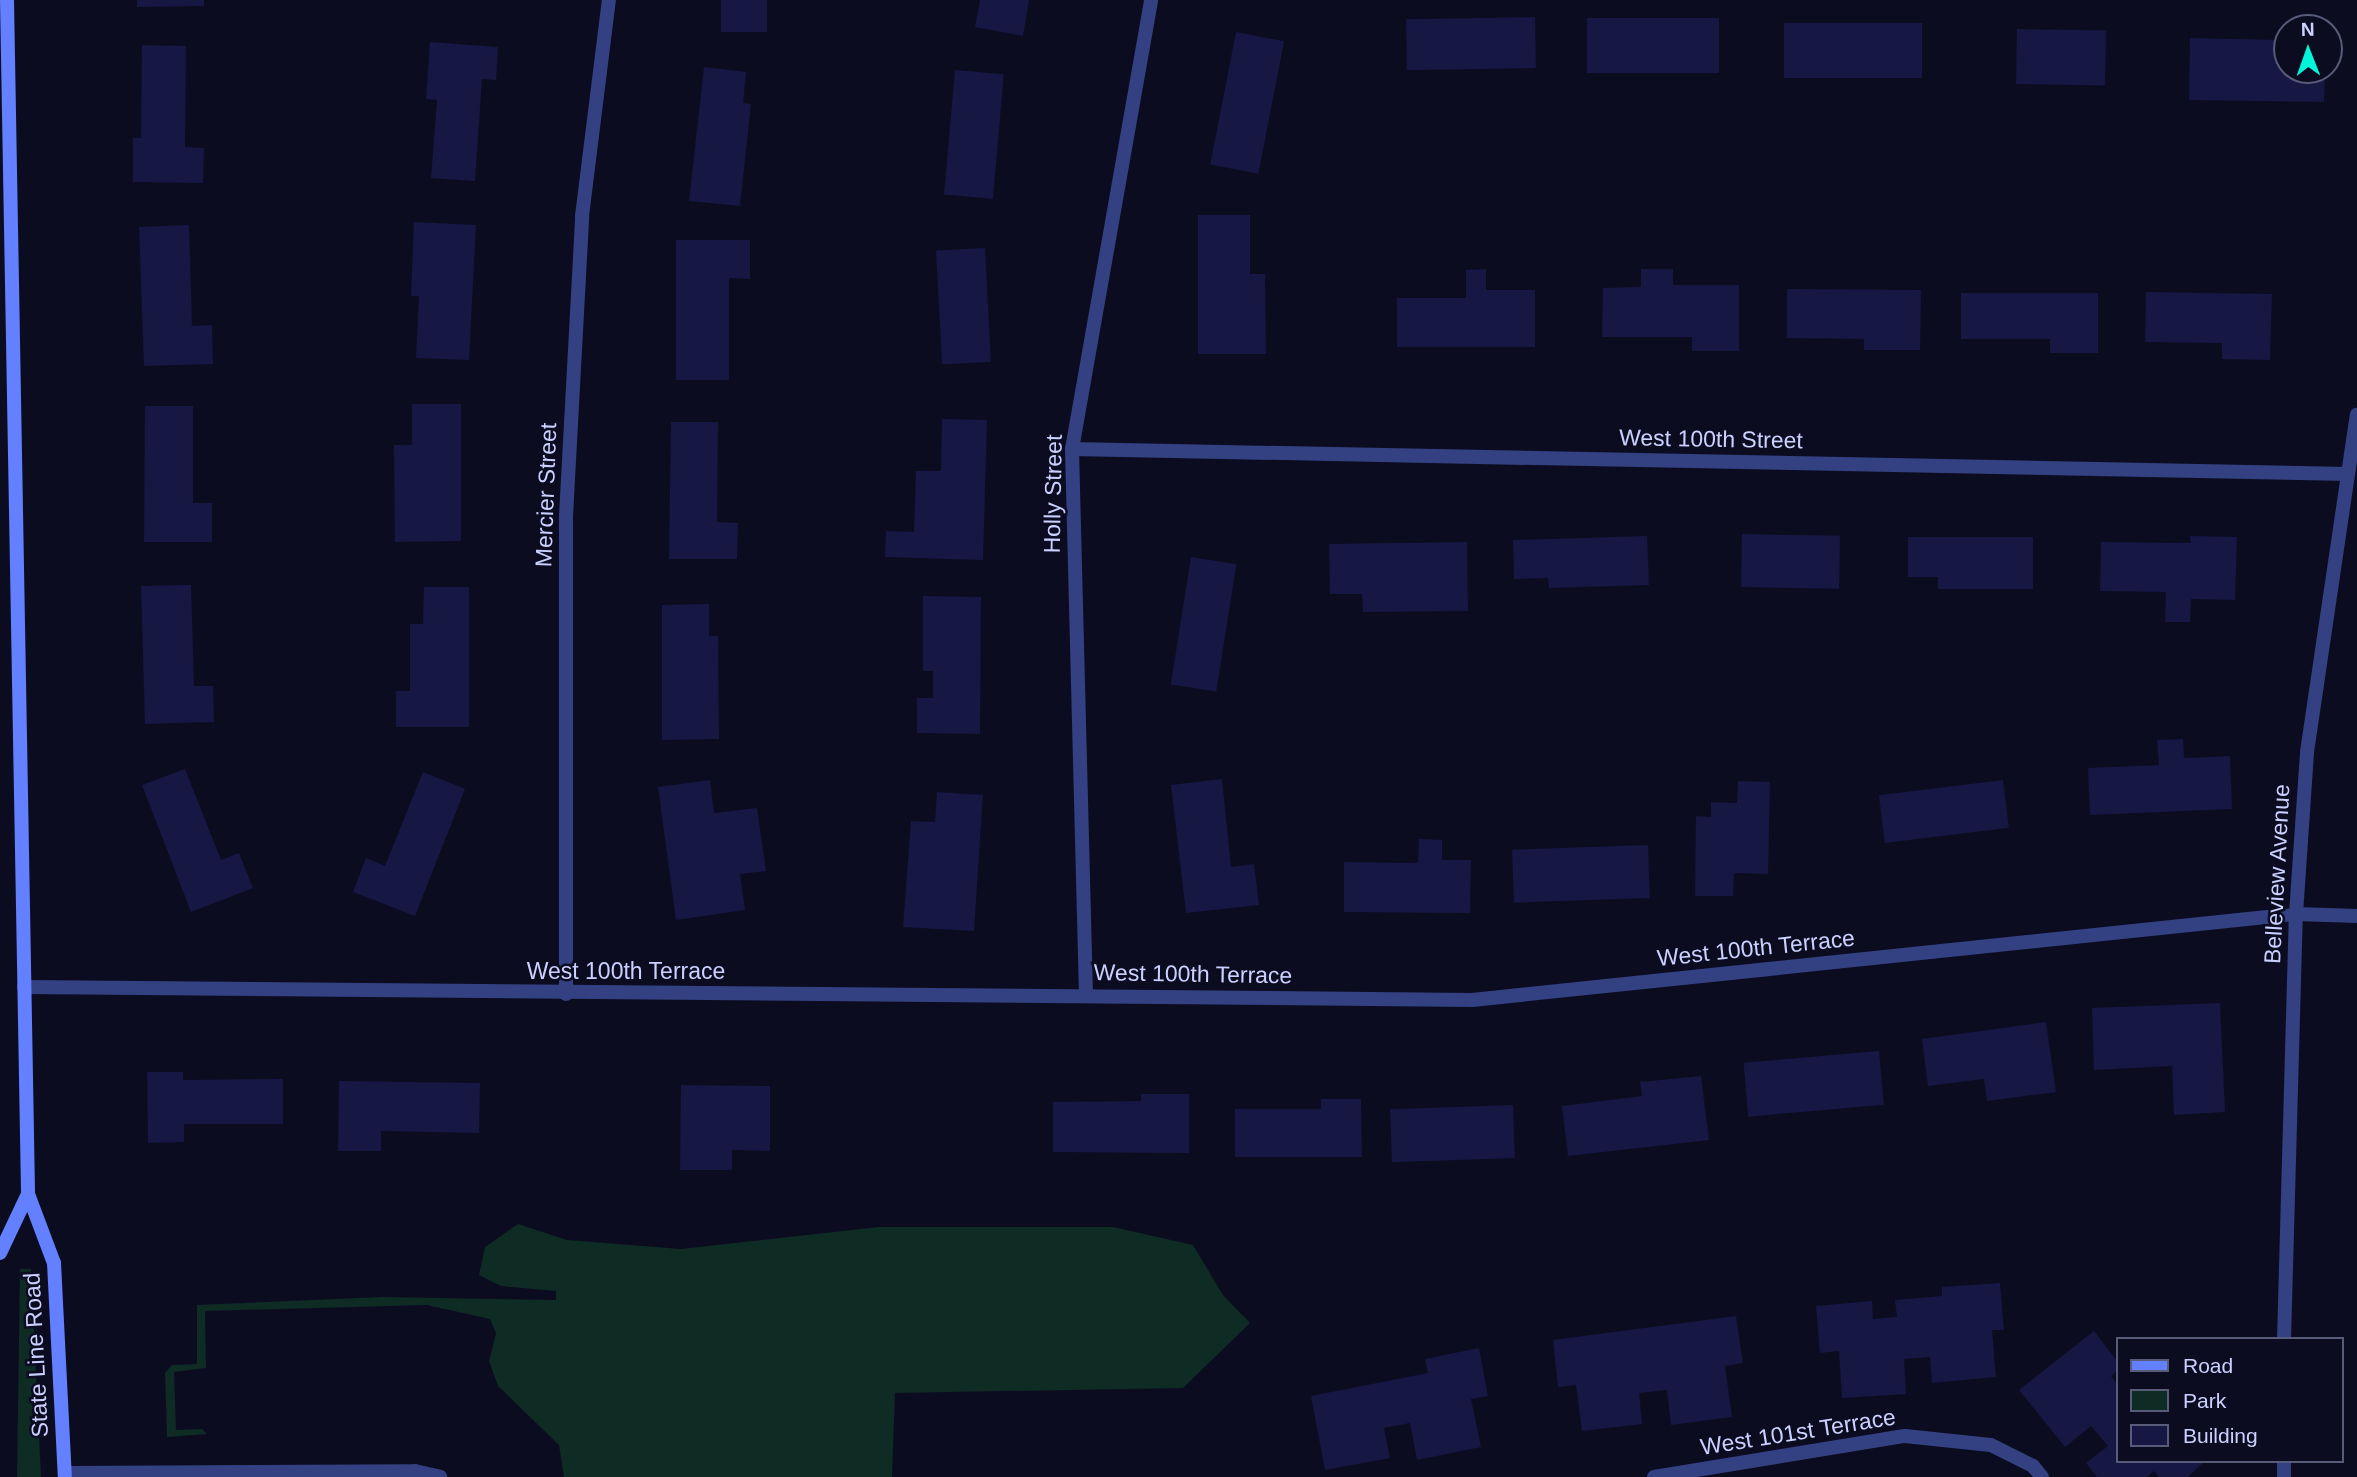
<!DOCTYPE html>
<html>
<head>
<meta charset="utf-8">
<style>
  body { margin:0 }
  #map { position:relative; width:2357px; height:1477px; overflow:hidden; background:#0c0c21; font-family:Helvetica,sans-serif }
  div>[style] { position:absolute }
  .green>* { inset:0; background:#0e2b24 }
  .building>* { inset:0; background:#161743; transform-origin:0 0 }
  .service>* { height:14px; margin:-7px; padding:0 7px; transform-origin:7px; border-radius:7px; background:#334183 }
  .minor>* { height:14px; margin:-7px; padding:0 7px; transform-origin:7px; border-radius:7px; background:#334183 }
  .secondary>* { height:14px; margin:-7px; padding:0 7px; transform-origin:7px; border-radius:7px; background:#6280ff }
  span { translate:-50% -50%; white-space:nowrap; text-align:center; line-height:1.15; -webkit-text-stroke:5px #0c0c21; paint-order:stroke }
  .street-label { font-size:23px; color:#cbd1ff }
  .legend { position:absolute; left:2116px; top:1337px; width:228px; height:126px; box-sizing:border-box; background:#0c0c21; border:2px solid #585b7a; margin:0; padding:9px 12px; list-style:none; font-size:21px; color:#cbd1ff }
  .legend li { display:flex; align-items:center; gap:14px; height:35px }
  .legend b { width:35px; border:2px solid #585b7a }
  .north { position:absolute; left:2273px; top:14px; width:70px; height:70px; box-sizing:border-box; background:#0c0c21; border:2px solid #585b7a; border-radius:50%; rotate:359deg; font-size:19px; font-weight:700; line-height:28px; text-align:center; color:#cbd1ff }
  .north::after { content:''; display:block; margin:auto; width:24px; height:32px; background:#00f6db; clip-path:polygon(50% 0,100% 100%,50% 72%,0 100%) }
</style>
</head>
<body>
<div id="map">
  <div class="green">
    <div style="clip-path:polygon(518px 1224px,567px 1240px,681px 1249px,879px 1227px,1113px 1227px,1193px 1245px,1223px 1295px,1250px 1323px,1183px 1388px,895px 1393px,892px 1477px,564px 1477px,559px 1445px,498px 1386px,489px 1361px,496px 1333px,490px 1319px,427px 1305px,205px 1311px,206px 1368px,174px 1372px,176px 1430px,202px 1429px,207px 1434px,167px 1437px,165px 1373px,172px 1365px,197px 1364px,197px 1305px,382px 1297px,556px 1300px,556px 1291px,501px 1286px,479px 1275px,485px 1247px)"></div>
    <div style="clip-path:polygon(20px 1269px,31px 1269px,41px 1477px,17px 1477px)"></div>
  </div>
  <div class="building">
    <div style="clip-path:polygon(137px 0,204px 0,204px 6px,137px 7px)"></div>
    <div style="left:721px;top:0;width:46px;height:32px"></div>
    <div style="clip-path:polygon(980px 0,1029px 0,1023px 36px,975px 27px)"></div>
    <div style="left:1535px;top:17px;width:51px;height:129px;rotate:89deg"></div>
    <div style="left:1587px;top:18px;width:132px;height:55px"></div>
    <div style="left:1784px;top:23px;width:138px;height:55px"></div>
    <div style="left:2017px;top:29px;width:89px;height:55px;rotate:1deg"></div>
    <div style="left:1236px;top:32px;width:49px;height:135px;rotate:11deg"></div>
    <div style="clip-path:polygon(2190px 38px,2278px 40px,2277px 59px,2287px 59px,2287px 70px,2325px 70px,2324px 102px,2189px 100px)"></div>
    <div style="clip-path:polygon(430px 42px,498px 47px,496px 80px,482px 79px,475px 181px,431px 178px,437px 100px,426px 99px)"></div>
    <div style="clip-path:polygon(142px 45px,186px 46px,185px 147px,204px 148px,203px 183px,133px 182px,133px 138px,141px 138px)"></div>
    <div style="clip-path:polygon(704px 67px,746px 72px,743px 103px,751px 104px,740px 206px,689px 201px)"></div>
    <div style="left:955px;top:70px;width:49px;height:125px;rotate:5deg"></div>
    <div style="clip-path:polygon(1198px 215px,1250px 215px,1250px 274px,1265px 274px,1266px 354px,1198px 354px)"></div>
    <div style="clip-path:polygon(414px 222px,476px 225px,469px 360px,416px 358px,419px 296px,411px 296px)"></div>
    <div style="clip-path:polygon(189px 225px,192px 326px,212px 325px,213px 364px,144px 366px,139px 227px)"></div>
    <div style="clip-path:polygon(676px 240px,750px 240px,750px 279px,729px 278px,729px 380px,676px 380px)"></div>
    <div style="left:985px;top:248px;width:114px;height:49px;rotate:87deg"></div>
    <div style="clip-path:polygon(1486px 269px,1486px 290px,1535px 290px,1535px 347px,1397px 347px,1397px 298px,1466px 298px,1466px 270px)"></div>
    <div style="clip-path:polygon(1641px 269px,1673px 269px,1673px 285px,1739px 285px,1739px 351px,1692px 351px,1692px 337px,1602px 337px,1603px 288px,1641px 287px)"></div>
    <div style="clip-path:polygon(1787px 289px,1921px 290px,1920px 350px,1864px 350px,1864px 339px,1787px 338px)"></div>
    <div style="clip-path:polygon(2146px 292px,2272px 294px,2270px 360px,2222px 359px,2222px 343px,2145px 342px)"></div>
    <div style="clip-path:polygon(1961px 293px,2098px 293px,2098px 353px,2050px 353px,2050px 339px,1961px 339px)"></div>
    <div style="clip-path:polygon(412px 404px,461px 404px,461px 541px,395px 542px,394px 445px,412px 445px)"></div>
    <div style="clip-path:polygon(145px 406px,193px 406px,193px 503px,212px 503px,212px 542px,144px 542px)"></div>
    <div style="clip-path:polygon(942px 419px,987px 420px,983px 560px,885px 557px,886px 531px,914px 532px,916px 471px,941px 471px)"></div>
    <div style="clip-path:polygon(671px 422px,718px 422px,717px 522px,738px 523px,737px 559px,669px 559px)"></div>
    <div style="left:1742px;top:534px;width:98px;height:53px;rotate:1deg"></div>
    <div style="clip-path:polygon(1647px 536px,1649px 585px,1549px 588px,1548px 578px,1514px 579px,1513px 540px)"></div>
    <div style="clip-path:polygon(2190px 536px,2237px 537px,2235px 600px,2191px 599px,2190px 622px,2165px 622px,2166px 592px,2100px 591px,2101px 542px,2191px 543px)"></div>
    <div style="clip-path:polygon(1908px 537px,2033px 537px,2033px 589px,1938px 589px,1938px 577px,1908px 577px)"></div>
    <div style="clip-path:polygon(1467px 542px,1468px 611px,1363px 612px,1362px 594px,1330px 594px,1329px 544px)"></div>
    <div style="left:1191px;top:557px;width:46px;height:129px;rotate:9deg"></div>
    <div style="clip-path:polygon(191px 585px,194px 686px,213px 686px,214px 722px,145px 724px,141px 586px)"></div>
    <div style="clip-path:polygon(424px 587px,469px 587px,469px 727px,396px 727px,396px 691px,410px 691px,410px 624px,423px 624px)"></div>
    <div style="clip-path:polygon(923px 596px,981px 597px,980px 734px,917px 733px,917px 698px,933px 698px,933px 671px,923px 671px)"></div>
    <div style="clip-path:polygon(709px 604px,709px 636px,718px 636px,719px 739px,662px 740px,662px 605px)"></div>
    <div style="clip-path:polygon(2183px 739px,2184px 758px,2230px 756px,2232px 809px,2090px 815px,2088px 768px,2159px 765px,2157px 740px)"></div>
    <div style="clip-path:polygon(185px 769px,221px 860px,239px 853px,253px 888px,191px 912px,142px 785px)"></div>
    <div style="clip-path:polygon(423px 772px,465px 789px,415px 916px,353px 892px,366px 858px,385px 866px)"></div>
    <div style="clip-path:polygon(1222px 779px,1231px 867px,1254px 864px,1259px 905px,1186px 913px,1171px 785px)"></div>
    <div style="clip-path:polygon(710px 780px,714px 813px,757px 808px,766px 871px,740px 874px,745px 910px,676px 920px,658px 787px)"></div>
    <div style="left:2003px;top:780px;width:48px;height:125px;rotate:83deg"></div>
    <div style="clip-path:polygon(1738px 781px,1770px 782px,1768px 874px,1734px 873px,1733px 896px,1695px 896px,1696px 816px,1711px 817px,1711px 802px,1737px 803px)"></div>
    <div style="clip-path:polygon(937px 792px,983px 795px,974px 931px,903px 927px,911px 821px,935px 822px)"></div>
    <div style="clip-path:polygon(1419px 839px,1442px 840px,1442px 860px,1471px 860px,1470px 913px,1344px 912px,1344px 862px,1418px 863px)"></div>
    <div style="left:1648px;top:845px;width:53px;height:136px;rotate:88deg"></div>
    <div style="clip-path:polygon(2220px 1003px,2225px 1112px,2174px 1115px,2172px 1066px,2094px 1070px,2092px 1008px)"></div>
    <div style="clip-path:polygon(2046px 1022px,2056px 1092px,1987px 1101px,1984px 1079px,1928px 1086px,1922px 1039px)"></div>
    <div style="left:1879px;top:1051px;width:54px;height:136px;rotate:85deg"></div>
    <div style="clip-path:polygon(147px 1072px,183px 1072px,183px 1080px,283px 1079px,283px 1124px,184px 1124px,184px 1142px,148px 1143px)"></div>
    <div style="clip-path:polygon(1701px 1076px,1709px 1140px,1568px 1156px,1562px 1106px,1642px 1096px,1640px 1082px)"></div>
    <div style="clip-path:polygon(339px 1081px,480px 1083px,479px 1133px,381px 1131px,381px 1151px,338px 1151px)"></div>
    <div style="clip-path:polygon(681px 1085px,770px 1086px,770px 1151px,732px 1150px,732px 1170px,680px 1170px)"></div>
    <div style="clip-path:polygon(1141px 1094px,1189px 1094px,1189px 1153px,1053px 1152px,1053px 1102px,1141px 1101px)"></div>
    <div style="clip-path:polygon(1321px 1099px,1361px 1099px,1362px 1157px,1235px 1157px,1235px 1109px,1321px 1109px)"></div>
    <div style="left:1513px;top:1105px;width:53px;height:123px;rotate:88deg"></div>
    <div style="clip-path:polygon(2000px 1283px,2004px 1330px,1992px 1330px,1996px 1377px,1932px 1383px,1930px 1357px,1904px 1359px,1906px 1394px,1842px 1398px,1839px 1351px,1820px 1353px,1816px 1306px,1872px 1301px,1873px 1319px,1897px 1317px,1895px 1300px,1942px 1296px,1942px 1287px)"></div>
    <div style="clip-path:polygon(1736px 1316px,1743px 1363px,1725px 1366px,1732px 1417px,1671px 1425px,1667px 1390px,1639px 1393px,1642px 1424px,1582px 1431px,1576px 1385px,1558px 1387px,1553px 1340px)"></div>
    <div style="clip-path:polygon(2094px 1331px,2117px 1361px,2117px 1371px,2111px 1376px,2117px 1384px,2117px 1461px,2205px 1461px,2188px 1477px,2159px 1477px,2154px 1471px,2147px 1477px,2097px 1477px,2086px 1463px,2108px 1446px,2091px 1426px,2065px 1447px,2019px 1390px)"></div>
    <div style="clip-path:polygon(1479px 1348px,1488px 1396px,1471px 1399px,1481px 1447px,1417px 1460px,1410px 1423px,1384px 1428px,1390px 1458px,1325px 1470px,1311px 1396px,1428px 1373px,1425px 1359px)"></div>
  </div>
  <div class="service">
    <div style="left:65px;top:1473px;width:350px;rotate:-0.3deg"></div>
    <div style="left:415px;top:1471px;width:26px;rotate:13deg"></div>
  </div>
  <div class="minor">
    <div style="left:1072px;top:449px;width:1276px;rotate:1.12deg"></div>
    <div style="left:24px;top:987px;width:1448px;rotate:0.51deg"></div>
    <div style="left:1472px;top:1000px;width:828px;rotate:-5.96deg"></div>
    <div style="left:2296px;top:914px;width:61px;rotate:1.9deg"></div>
    <div style="left:566px;top:994px;width:478px;rotate:-90deg"></div>
    <div style="left:566px;top:516px;width:300px;rotate:-86.9deg"></div>
    <div style="left:582px;top:216px;width:218px;rotate:-82.9deg"></div>
    <div style="left:1086px;top:995px;width:546px;rotate:-91.47deg"></div>
    <div style="left:1072px;top:449px;width:456px;rotate:-80deg"></div>
    <div style="left:2284px;top:1339px;width:425px;rotate:-88.4deg"></div>
    <div style="left:2296px;top:914px;width:162px;rotate:-86.1deg"></div>
    <div style="left:2307px;top:752px;width:341px;rotate:-81.6deg"></div>
    <div style="left:1654px;top:1477px;width:254px;rotate:-9.3deg"></div>
    <div style="left:1905px;top:1436px;width:86px;rotate:6deg"></div>
    <div style="left:1991px;top:1445px;width:47px;rotate:26.6deg"></div>
    <div style="left:2033px;top:1466px;width:14px;rotate:51deg"></div>
    <div style="left:2284px;top:1477px;width:16px;rotate:-90deg"></div>
  </div>
  <div class="secondary">
    <div style="left:7px;top:0;width:1194px;rotate:88.99deg"></div>
    <div style="left:28px;top:1194px;width:74px;rotate:69.4deg"></div>
    <div style="left:54px;top:1263px;width:214px;rotate:87.1deg"></div>
    <div style="left:0;top:1253px;width:65px;rotate:-64.6deg"></div>
  </div>
  <div class="street-label">
    <span style="left:1711px;top:439px;rotate:1deg">West 100th Street</span>
    <span style="left:1053px;top:494px;rotate:-89deg">Holly Street</span>
    <span style="left:546px;top:495px;rotate:-88deg">Mercier Street</span>
    <span style="left:2277px;top:874px;rotate:-87deg">Belleview Avenue</span>
    <span style="left:1756px;top:948px;rotate:-6deg">West 100th Terrace</span>
    <span style="left:626px;top:971px">West 100th Terrace</span>
    <span style="left:1193px;top:974px;rotate:1deg">West 100th Terrace</span>
    <span style="left:36px;top:1355px;rotate:-93deg">State Line Road</span>
    <span style="left:1798px;top:1432px;rotate:-9deg">West 101st Terrace</span>
  </div>
  <ul class="legend">
  <li><b style="height:9px;background:#6280ff"></b>Road</li>
  <li><b style="height:19px;background:#0e2b24"></b>Park</li>
  <li><b style="height:19px;background:#161743"></b>Building</li>
  </ul>
  <div class="north">N</div>
</div>
</body>
</html>
